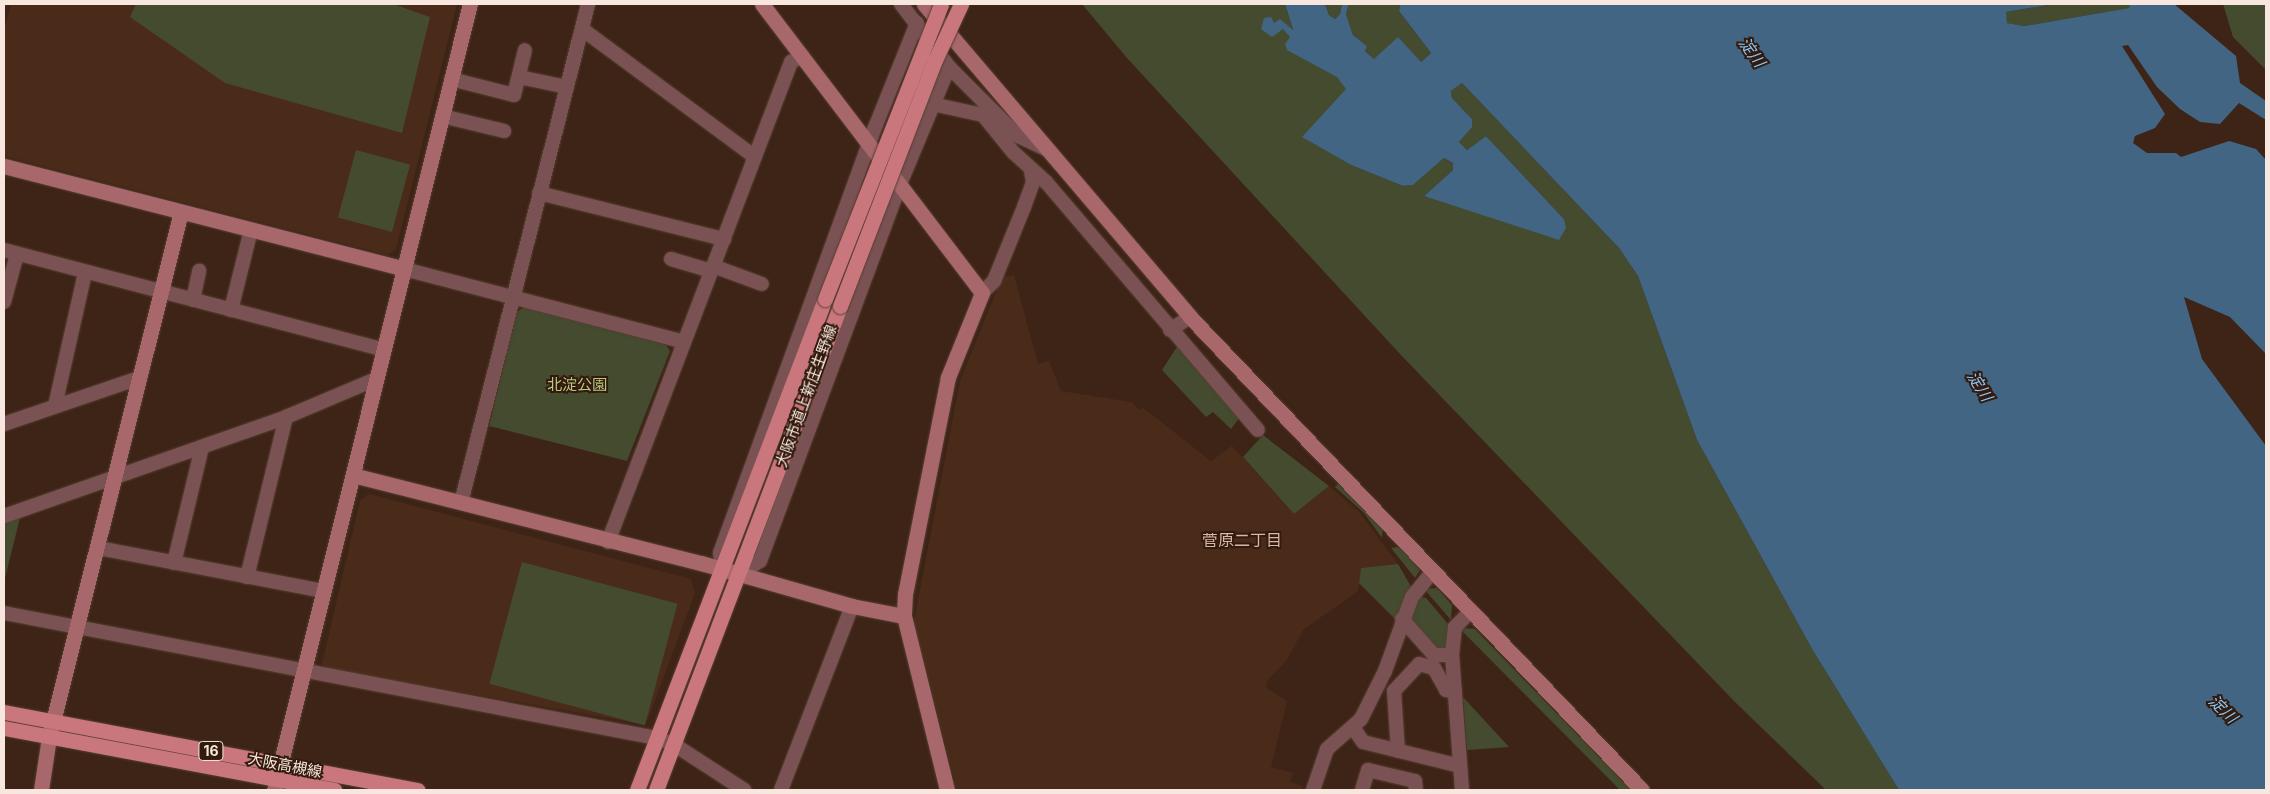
<!DOCTYPE html>
<html>
<head>
<meta charset="utf-8">
<style>
  body { margin:0 }
  #map { position:relative; width:2270px; height:794px; overflow:hidden; background:#3d2416; font-family:Inter,"Noto Sans JP",sans-serif }
  div>[style] { position:absolute }
  .built>* { inset:0; background:#4a2b19 }
  .green>* { inset:0; background:#444b2e; transform-origin:0 0 }
  .water>* { inset:0; background:#416582 }
  .roads { filter:drop-shadow(0 0 1px #573f32) drop-shadow(0 0 1px #573f32) }
  .street>* { height:14px; margin:-7px; padding:0 7px; transform-origin:7px; border-radius:7px; background:#7b5254 }
  .secondary>* { height:15px; margin:-7.5px; padding:0 7.5px; transform-origin:7.5px; border-radius:7.5px; background:#a7676b }
  .primary>* { height:15px; margin:-7.5px; padding:0 7.5px; transform-origin:7.5px; border-radius:7.5px; background:#c9767c }
  .bridges { filter:drop-shadow(0 0 1px #573f32) drop-shadow(0 0 1px #573f32) }
  .primary-bridge>* { height:15px; margin:-7.5px; padding:0 7.5px; transform-origin:7.5px; border-radius:7.5px; background:#c9767c }
  span { translate:-50% -50%; white-space:nowrap; text-align:center; line-height:1.15; -webkit-text-stroke:4px #321a0d; paint-order:stroke }
  .shield-label span { padding:1px 4px; background:#321a0d; border:1px solid; border-radius:4px; -webkit-text-stroke-width:0 }
  .shield-label { font-size:14px; color:#f7e7de; font-weight:700 }
  .park-label { font-size:15px; color:#b9c984 }
  .street-label { font-size:15px; color:#f7e7de }
  .water-label { font-size:16px; color:#8bc7f7; font-style:italic }
  .neighbourhood-label { font-size:16px; color:#d7b7a6 }
  .frame { position:absolute; inset:0; border:5px solid #f7e7de; pointer-events:none }
</style>
</head>
<body>
<div id="map">
  <div class="built">
    <div style="clip-path:polygon(11px 4px,457px 4px,396px 249px,388px 255px,4px 156px,4px 30px)"></div>
    <div style="clip-path:polygon(1014px 275px,1038px 364px,1049px 361px,1061px 391px,1131px 402px,1140px 410px,1142px 407px,1211px 461px,1232px 446px,1294px 514px,1329px 486px,1359px 512px,1398px 564px,1361px 568px,1358px 591px,1303px 630px,1287px 660px,1267px 681px,1266px 688px,1287px 701px,1271px 767px,1293px 773px,1290px 782px,1303px 786px,1301px 790px,957px 790px,914px 621px,960px 381px,1002px 277px)"></div>
    <div style="clip-path:polygon(369px 494px,691px 579px,695px 593px,648px 719px,641px 724px,327px 668px,322px 664px,360px 501px)"></div>
  </div>
  <div class="green">
    <div style="clip-path:polygon(136px 4px,393px 4px,430px 17px,402px 133px,225px 83px,130px 17px)"></div>
    <div style="clip-path:polygon(1082px 4px,1285px 4px,1293px 31px,1264px 18px,1283px 29px,1337px 76px,1347px 89px,1303px 137px,1351px 165px,1403px 186px,1413px 185px,1444px 158px,1453px 163px,1453px 170px,1424px 196px,1564px 219px,1486px 136px,1467px 150px,1459px 142px,1472px 126px,1472px 119px,1452px 98px,1451px 91px,1462px 83px,1619px 248px,1638px 276px,1697px 440px,1812px 649px,1899px 790px,1826px 790px,1735px 702px,1400px 354px,1127px 58px)"></div>
    <div style="clip-path:polygon(1325px 4px,1342px 4px,1340px 14px,1335px 19px,1329px 15px)"></div>
    <div style="clip-path:polygon(1349px 4px,1400px 4px,1399px 11px,1431px 53px,1421px 62px,1374px 59px,1364px 50px,1367px 46px,1353px 35px,1346px 14px)"></div>
    <div style="clip-path:polygon(2054px 4px,2130px 4px,2130px 8px,2024px 26px,2006px 23px,2006px 12px)"></div>
    <div style="clip-path:polygon(2223px 4px,2266px 4px,2266px 70px,2233px 37px)"></div>
    <div style="left:356px;top:150px;width:56px;height:70px;rotate:15deg"></div>
    <div style="clip-path:polygon(524px 307px,666px 345px,670px 351px,627px 461px,489px 426px,517px 312px)"></div>
    <div style="clip-path:polygon(1178px 345px,1240px 417px,1231px 429px,1213px 412px,1206px 417px,1162px 370px)"></div>
    <div style="clip-path:polygon(1263px 435px,1329px 486px,1294px 514px,1243px 457px)"></div>
    <div style="clip-path:polygon(1341px 480px,1383px 529px,1382px 538px,1364px 513px,1335px 487px)"></div>
    <div style="clip-path:polygon(21px 514px,4px 582px,4px 520px)"></div>
    <div style="clip-path:polygon(1396px 547px,1401px 548px,1420px 570px,1415px 578px,1391px 548px)"></div>
    <div style="left:522px;top:562px;width:161px;height:126px;rotate:15deg"></div>
    <div style="clip-path:polygon(1398px 564px,1413px 590px,1397px 621px,1359px 583px,1361px 568px)"></div>
    <div style="clip-path:polygon(1437px 588px,1452px 605px,1451px 620px,1424px 589px)"></div>
    <div style="clip-path:polygon(1416px 596px,1426px 598px,1449px 625px,1449px 647px,1445px 651px,1434px 649px,1407px 622px)"></div>
    <div style="clip-path:polygon(1464px 628px,1475px 629px,1631px 790px,1620px 790px,1461px 630px)"></div>
    <div style="clip-path:polygon(1463px 697px,1509px 747px,1467px 750px)"></div>
  </div>
  <div class="water">
    <div style="clip-path:polygon(1285px 4px,1325px 4px,1329px 15px,1335px 19px,1340px 14px,1342px 4px,1349px 4px,1346px 14px,1353px 35px,1367px 46px,1365px 51px,1374px 59px,1398px 37px,1421px 62px,1431px 53px,1399px 11px,1400px 4px,2054px 4px,2006px 12px,2007px 23px,2024px 26px,2129px 8px,2130px 4px,2174px 4px,2236px 56px,2240px 83px,2266px 101px,2266px 120px,2239px 103px,2220px 124px,2200px 122px,2180px 109px,2157px 87px,2128px 45px,2122px 46px,2165px 114px,2155px 128px,2135px 136px,2133px 143px,2147px 153px,2176px 153px,2181px 157px,2229px 141px,2256px 149px,2266px 160px,2266px 354px,2230px 317px,2184px 297px,2202px 359px,2266px 446px,2266px 790px,1899px 790px,1812px 649px,1697px 440px,1638px 276px,1619px 248px,1462px 83px,1451px 91px,1452px 98px,1472px 119px,1472px 127px,1459px 142px,1467px 150px,1486px 136px,1564px 219px,1566px 228px,1559px 240px,1424px 196px,1453px 170px,1453px 163px,1444px 158px,1413px 185px,1403px 186px,1351px 165px,1302px 137px,1346px 89px,1337px 77px,1287px 50px,1285px 44px,1290px 37px,1283px 29px,1272px 37px,1261px 29px,1264px 18px,1271px 17px,1274px 23px,1280px 19px,1293px 30px)"></div>
  </div>
  <div class="roads">
    <div class="street">
      <div style="left:901px;top:4px;width:79px;rotate:52.7deg"></div>
      <div style="left:949px;top:67px;width:98px;rotate:45deg"></div>
      <div style="left:1018px;top:136px;width:31px;rotate:25deg"></div>
      <div style="left:582px;top:29px;width:215px;rotate:36.5deg"></div>
      <div style="left:519px;top:77px;width:49px;rotate:11.8deg"></div>
      <div style="left:451px;top:79px;width:65px;rotate:14.3deg"></div>
      <div style="left:514px;top:95px;width:46px;rotate:-76.3deg"></div>
      <div style="left:932px;top:104px;width:52px;rotate:12.2deg"></div>
      <div style="left:983px;top:115px;width:48px;rotate:51deg"></div>
      <div style="left:1013px;top:152px;width:45px;rotate:42.3deg"></div>
      <div style="left:1046px;top:182px;width:326px;rotate:49.5deg"></div>
      <div style="left:442px;top:116px;width:64px;rotate:13.6deg"></div>
      <div style="left:539px;top:193px;width:191px;rotate:14deg"></div>
      <div style="left:4px;top:250px;width:393px;rotate:14.7deg"></div>
      <div style="left:671px;top:259px;width:42px;rotate:16.7deg"></div>
      <div style="left:713px;top:266px;width:52px;rotate:20.2deg"></div>
      <div style="left:404px;top:269px;width:289px;rotate:14.6deg"></div>
      <div style="left:982px;top:293px;width:17px;rotate:-45deg"></div>
      <div style="left:994px;top:281px;width:80px;rotate:-67.9deg"></div>
      <div style="left:1024px;top:207px;width:27px;rotate:-70deg"></div>
      <div style="left:1033px;top:182px;width:11px;rotate:-100deg"></div>
      <div style="left:193px;top:300px;width:30px;rotate:-78deg"></div>
      <div style="left:4px;top:302px;width:50px;rotate:-74.8deg"></div>
      <div style="left:231px;top:310px;width:82px;rotate:-76deg"></div>
      <div style="left:1170px;top:330px;width:24px;rotate:-33deg"></div>
      <div style="left:55px;top:406px;width:136px;rotate:-77.3deg"></div>
      <div style="left:4px;top:424px;width:143px;rotate:-18.8deg"></div>
      <div style="left:461px;top:503px;width:515px;rotate:-75.72deg"></div>
      <div style="left:4px;top:516px;width:299px;rotate:-19.3deg"></div>
      <div style="left:286px;top:417px;width:98px;rotate:-22.9deg"></div>
      <div style="left:608px;top:542px;width:514px;rotate:-69.13deg"></div>
      <div style="left:791px;top:62px;width:13px;rotate:-29deg"></div>
      <div style="left:98px;top:548px;width:230px;rotate:10.8deg"></div>
      <div style="left:174px;top:563px;width:119px;rotate:-76.4deg"></div>
      <div style="left:723px;top:570px;width:17px;rotate:-100deg"></div>
      <div style="left:720px;top:553px;width:456px;rotate:-70deg"></div>
      <div style="left:876px;top:125px;width:110px;rotate:-68.1deg"></div>
      <div style="left:739px;top:574px;width:25px;rotate:-32deg"></div>
      <div style="left:760px;top:561px;width:402px;rotate:-69.6deg"></div>
      <div style="left:900px;top:184px;width:127px;rotate:-67.3deg"></div>
      <div style="left:247px;top:577px;width:165px;rotate:-76.3deg"></div>
      <div style="left:4px;top:613px;width:664px;rotate:10.85deg"></div>
      <div style="left:656px;top:738px;width:18px;rotate:19deg"></div>
      <div style="left:673px;top:744px;width:85px;rotate:32.9deg"></div>
      <div style="left:1402px;top:619px;width:48px;rotate:48.4deg"></div>
      <div style="left:1434px;top:655px;width:18px"></div>
      <div style="left:1354px;top:729px;width:16px;rotate:55deg"></div>
      <div style="left:1363px;top:742px;width:100px;rotate:13.9deg"></div>
      <div style="left:1398px;top:751px;width:60px;rotate:-93.8deg"></div>
      <div style="left:1394px;top:691px;width:37px;rotate:-47deg"></div>
      <div style="left:1419px;top:664px;width:16px;rotate:15deg"></div>
      <div style="left:1434px;top:668px;width:25px;rotate:61deg"></div>
      <div style="left:1446px;top:690px;width:9px;rotate:6deg"></div>
      <div style="left:781px;top:790px;width:197px;rotate:-68.9deg"></div>
      <div style="left:1313px;top:790px;width:43px;rotate:-71.1deg"></div>
      <div style="left:1327px;top:749px;width:45px;rotate:-41.4deg"></div>
      <div style="left:1361px;top:719px;width:54px;rotate:-63.4deg"></div>
      <div style="left:1385px;top:671px;width:79px;rotate:-70deg"></div>
      <div style="left:1412px;top:597px;width:32px;rotate:-51deg"></div>
      <div style="left:1362px;top:790px;width:21px;rotate:-73deg"></div>
      <div style="left:1368px;top:770px;width:48px;rotate:13.2deg"></div>
      <div style="left:1415px;top:781px;width:9px;rotate:84deg"></div>
      <div style="left:1462px;top:790px;width:135px;rotate:-94.2deg"></div>
      <div style="left:1452px;top:655px;width:28px;rotate:-84deg"></div>
      <div style="left:1455px;top:627px;width:21px;rotate:-45deg"></div>
    </div>
    <div class="secondary">
      <div style="left:762px;top:4px;width:363px;rotate:52.7deg"></div>
      <div style="left:982px;top:293px;width:91px;rotate:112deg"></div>
      <div style="left:948px;top:377px;width:221px;rotate:101.2deg"></div>
      <div style="left:905px;top:594px;width:22px;rotate:93deg"></div>
      <div style="left:904px;top:616px;width:179px;rotate:76.1deg"></div>
      <div style="left:924px;top:4px;width:411px;rotate:49.6deg"></div>
      <div style="left:1190px;top:317px;width:654px;rotate:46.3deg"></div>
      <div style="left:4px;top:166px;width:413px;rotate:14.4deg"></div>
      <div style="left:353px;top:475px;width:359px;rotate:14.2deg"></div>
      <div style="left:701px;top:563px;width:157px;rotate:15.9deg"></div>
      <div style="left:852px;top:606px;width:53px;rotate:10.9deg"></div>
      <div style="left:41px;top:790px;width:54px;rotate:-81.4deg"></div>
      <div style="left:49px;top:737px;width:541px;rotate:-75.89deg"></div>
      <div style="left:274px;top:790px;width:810px;rotate:-76deg"></div>
    </div>
    <div class="primary">
      <div style="left:4px;top:712px;width:421px;rotate:10.7deg"></div>
      <div style="left:4px;top:728px;width:336px;rotate:10.6deg"></div>
      <div style="left:637px;top:790px;width:526px;rotate:-69.05deg"></div>
      <div style="left:656px;top:790px;width:518px;rotate:-69.18deg"></div>
    </div>
  </div>
  <div class="bridges">
    <div class="primary-bridge">
      <div style="left:825px;top:299px;width:317px;rotate:-68.5deg"></div>
      <div style="left:840px;top:306px;width:264px;rotate:-68.9deg"></div>
      <div style="left:935px;top:60px;width:62px;rotate:-65.1deg"></div>
    </div>
  </div>
  <div class="shield-label">
    <span style="left:211px;top:751px">16</span>
  </div>
  <div class="park-label">
    <span style="left:577px;top:385px">北淀公園</span>
  </div>
  <div class="street-label">
    <span style="left:806px;top:396px;rotate:-70deg">大阪市道上新庄生野線</span>
    <span style="left:285px;top:765px;rotate:11deg">大阪高槻線</span>
  </div>
  <div class="water-label">
    <span style="left:1752px;top:52px;rotate:54deg">淀川</span>
    <span style="left:1980px;top:386px;rotate:58deg">淀川</span>
    <span style="left:2223px;top:709px;rotate:44deg">淀川</span>
  </div>
  <div class="neighbourhood-label">
    <span style="left:1242px;top:540px">菅原二丁目</span>
  </div>
  <div class="frame"></div>
</div>
</body>
</html>
